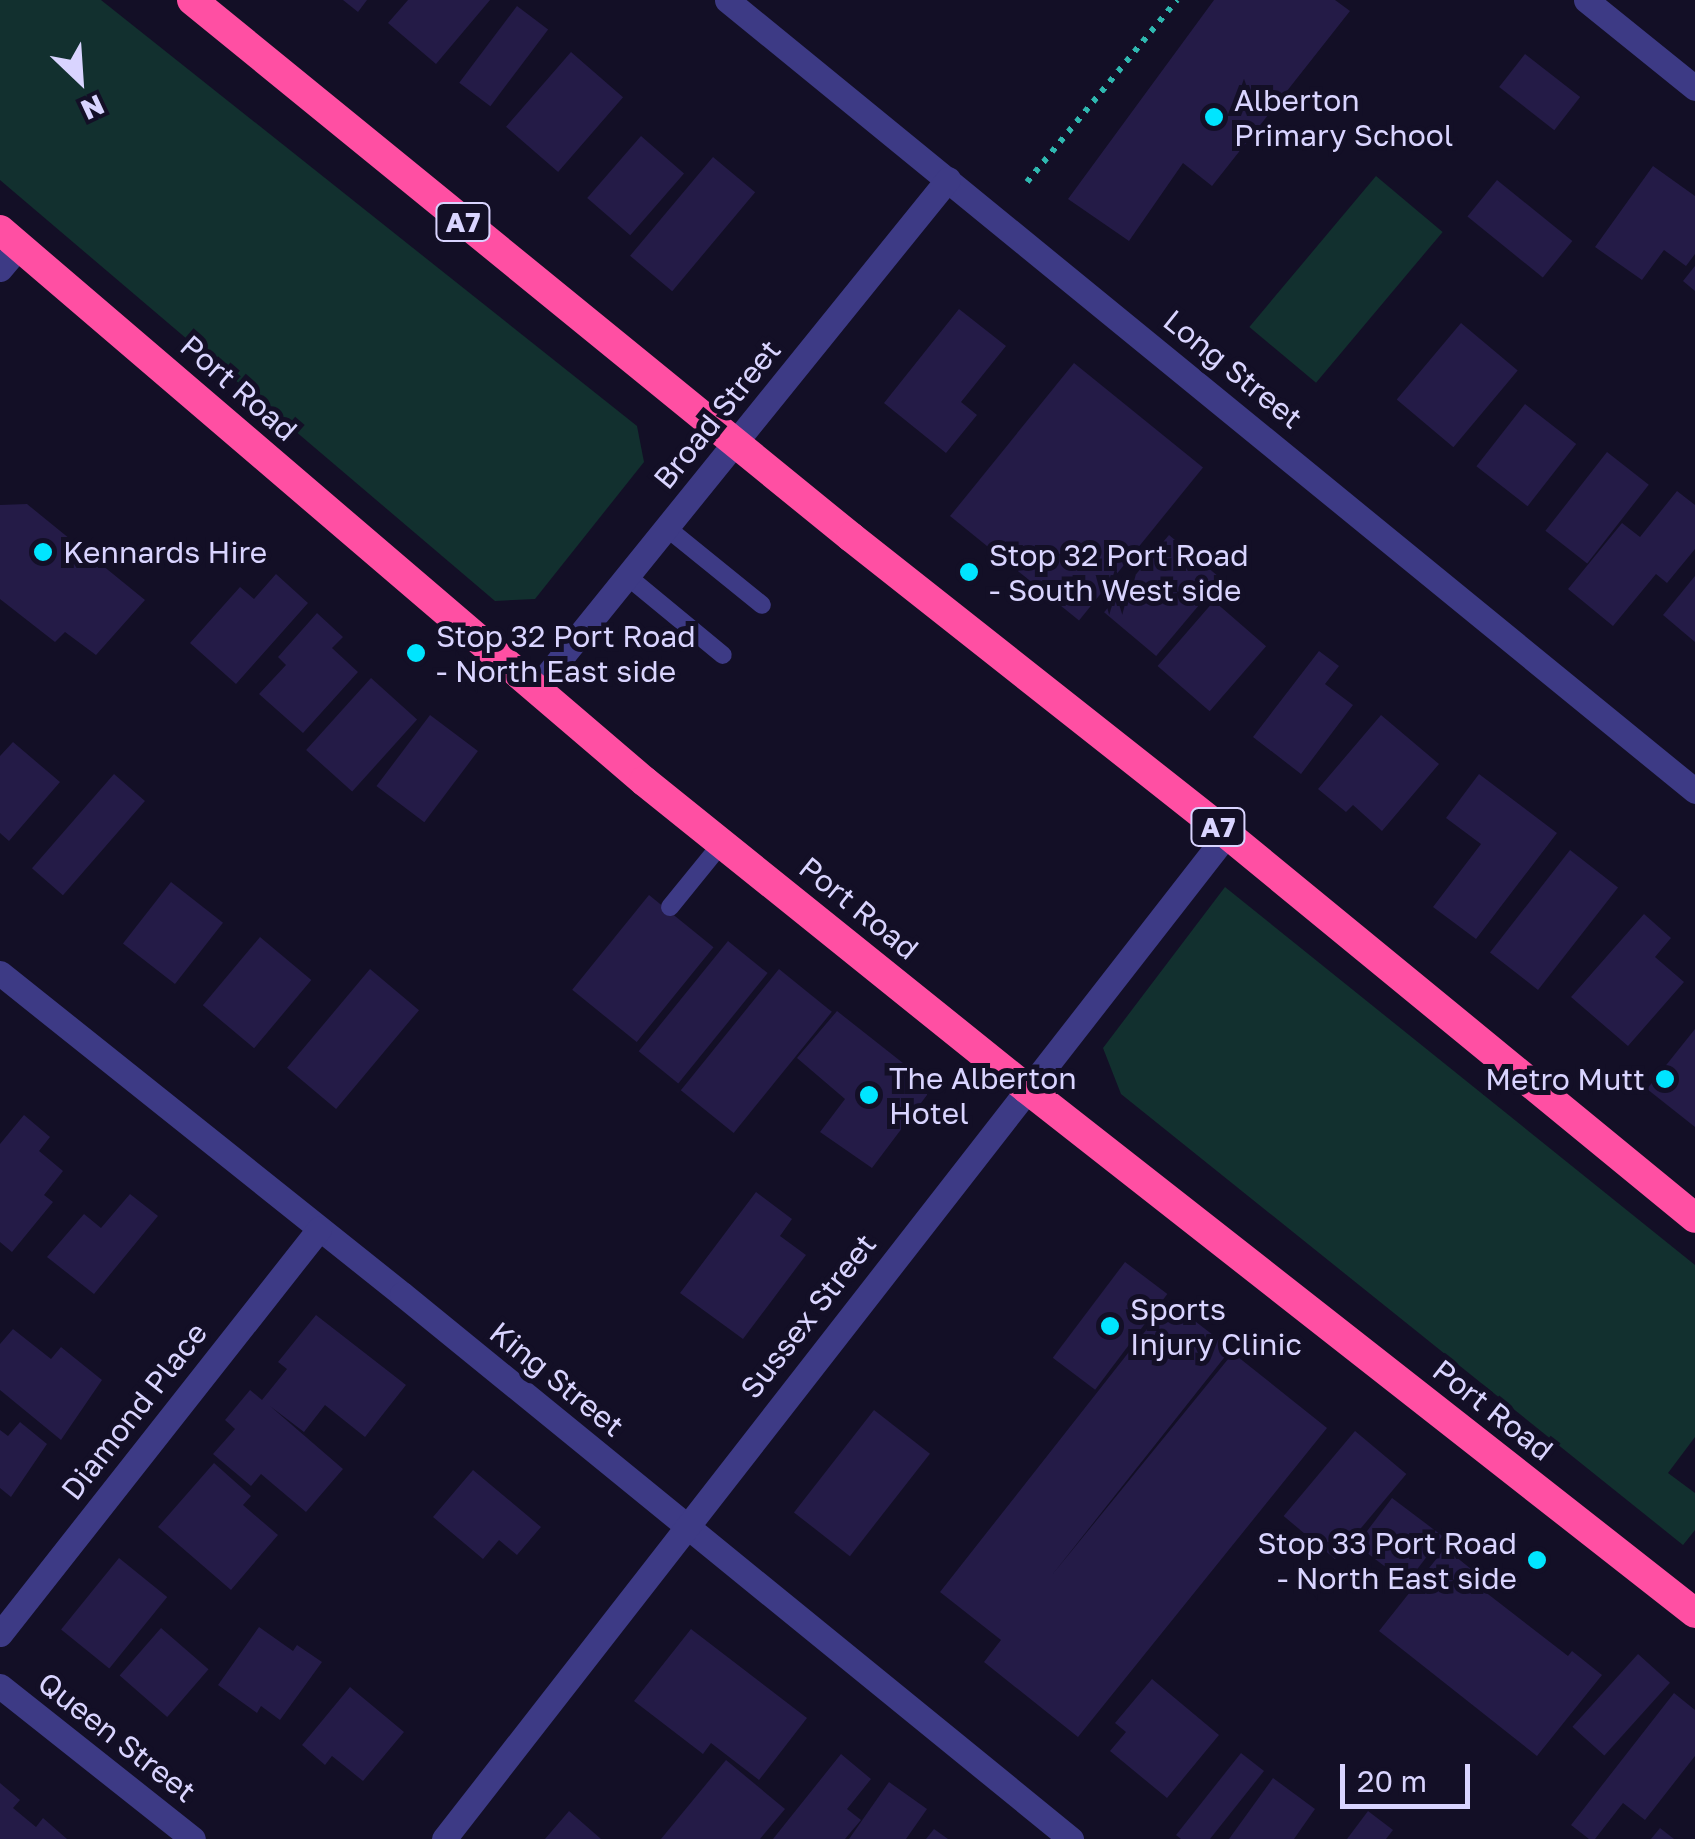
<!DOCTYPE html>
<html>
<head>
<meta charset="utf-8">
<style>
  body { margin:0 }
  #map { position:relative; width:1695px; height:1839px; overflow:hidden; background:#130f26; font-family:"Golos Text",sans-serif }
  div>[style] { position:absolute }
  .green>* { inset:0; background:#12302f; transform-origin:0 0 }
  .building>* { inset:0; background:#241b47; transform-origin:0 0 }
  .path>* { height:6px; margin-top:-3px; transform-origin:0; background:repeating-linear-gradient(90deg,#2fb8b0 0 5px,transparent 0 13px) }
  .lane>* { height:18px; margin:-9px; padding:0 9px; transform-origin:9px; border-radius:9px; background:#3d3a85 }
  .street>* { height:25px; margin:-12.5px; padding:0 12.5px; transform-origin:12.5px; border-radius:12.5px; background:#3d3a85 }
  .highway>* { height:30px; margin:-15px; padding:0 15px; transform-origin:15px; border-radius:15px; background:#ff4fa3 }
  .dots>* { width:28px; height:28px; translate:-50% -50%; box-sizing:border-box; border:5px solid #130f26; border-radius:50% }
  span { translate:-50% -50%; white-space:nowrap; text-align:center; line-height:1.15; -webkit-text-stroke:10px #130f26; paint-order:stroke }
  .shield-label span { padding:2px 8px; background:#130f26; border:2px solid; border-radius:8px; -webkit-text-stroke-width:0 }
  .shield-label { font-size:28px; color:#d9d4ff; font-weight:700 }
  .poi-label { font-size:30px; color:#d9d4ff }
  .left { translate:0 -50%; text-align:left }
  .right { translate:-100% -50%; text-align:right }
  .street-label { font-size:30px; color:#d9d4ff }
  .north { position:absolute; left:30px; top:30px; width:100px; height:100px; -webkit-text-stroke:8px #130f26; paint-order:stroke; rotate:155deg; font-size:28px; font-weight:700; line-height:40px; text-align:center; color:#d9d4ff }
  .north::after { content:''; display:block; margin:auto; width:35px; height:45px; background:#d9d4ff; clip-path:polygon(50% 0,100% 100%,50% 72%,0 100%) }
  .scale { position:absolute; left:1340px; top:1764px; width:130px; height:45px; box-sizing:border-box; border:5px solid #d9d4ff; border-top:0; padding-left:12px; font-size:30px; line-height:35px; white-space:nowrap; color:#d9d4ff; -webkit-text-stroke:8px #130f26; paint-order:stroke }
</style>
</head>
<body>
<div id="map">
  <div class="green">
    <div style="clip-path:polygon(0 0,101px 0,637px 426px,644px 462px,535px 599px,495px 601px,0 180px)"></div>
    <div style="left:1376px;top:176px;width:87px;height:197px;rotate:40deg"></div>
    <div style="clip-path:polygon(1225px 887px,1695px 1265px,1695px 1437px,1668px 1473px,1695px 1493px,1695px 1530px,1683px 1545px,1121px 1094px,1103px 1048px)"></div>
  </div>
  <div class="building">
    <div style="clip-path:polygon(343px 0,367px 0,358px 12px)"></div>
    <div style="clip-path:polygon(408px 0,490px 0,436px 64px,388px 23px)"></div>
    <div style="clip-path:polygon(1214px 0,1335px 0,1350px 11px,1212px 186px,1183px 163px,1129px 241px,1068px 199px)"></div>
    <div style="left:517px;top:6px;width:39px;height:96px;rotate:37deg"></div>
    <div style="left:571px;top:52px;width:69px;height:99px;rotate:41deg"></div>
    <div style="left:1525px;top:54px;width:70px;height:42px;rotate:38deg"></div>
    <div style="left:641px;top:136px;width:57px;height:82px;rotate:41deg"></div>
    <div style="left:713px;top:157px;width:55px;height:129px;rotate:40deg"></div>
    <div style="clip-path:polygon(1653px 166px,1695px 196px,1695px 254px,1686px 266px,1664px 250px,1642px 280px,1595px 247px)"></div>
    <div style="left:1497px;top:180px;width:97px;height:47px;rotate:39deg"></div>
    <div style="clip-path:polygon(1695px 266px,1695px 291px,1683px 281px)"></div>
    <div style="clip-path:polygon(959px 309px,1006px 346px,961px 402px,977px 415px,946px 453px,884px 403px)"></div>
    <div style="left:1461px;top:323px;width:74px;height:100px;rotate:40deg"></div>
    <div style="left:1074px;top:363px;width:166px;height:197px;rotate:39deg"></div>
    <div style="left:1525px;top:404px;width:65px;height:79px;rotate:38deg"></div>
    <div style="left:1607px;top:452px;width:53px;height:100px;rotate:38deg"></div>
    <div style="clip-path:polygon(1677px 491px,1695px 505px,1695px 549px,1667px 583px,1656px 574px,1613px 626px,1568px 589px,1622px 523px,1640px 537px)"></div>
    <div style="clip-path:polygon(27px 504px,145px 600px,96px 655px,65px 632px,55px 642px,0 599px,0 505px)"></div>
    <div style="left:1169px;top:535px;width:68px;height:101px;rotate:40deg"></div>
    <div style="clip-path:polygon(276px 574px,308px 603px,236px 684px,190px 643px,240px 587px,254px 599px)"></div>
    <div style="clip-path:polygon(1695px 576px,1695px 642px,1663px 615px)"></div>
    <div style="left:1214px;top:601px;width:69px;height:86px;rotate:41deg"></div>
    <div style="clip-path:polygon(317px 613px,343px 637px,332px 648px,358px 672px,303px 733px,259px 694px,286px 665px,278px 657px)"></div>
    <div style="clip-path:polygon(1319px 651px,1339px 666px,1325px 684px,1353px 705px,1301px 774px,1253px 737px)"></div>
    <div style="left:371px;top:678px;width:62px;height:97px;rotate:42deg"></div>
    <div style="left:430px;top:715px;width:60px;height:89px;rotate:37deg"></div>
    <div style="clip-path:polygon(1381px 715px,1439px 764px,1382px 831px,1353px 805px,1346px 812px,1318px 789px)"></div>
    <div style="clip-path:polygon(13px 742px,60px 782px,9px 841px,0 833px,0 756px)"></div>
    <div style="left:114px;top:774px;width:41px;height:125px;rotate:41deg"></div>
    <div style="clip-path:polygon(1479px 774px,1557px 833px,1476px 939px,1433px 907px,1481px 844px,1446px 818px)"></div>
    <div style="left:1570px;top:850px;width:61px;height:130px;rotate:38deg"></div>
    <div style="left:171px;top:882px;width:66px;height:78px;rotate:38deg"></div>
    <div style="left:649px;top:895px;width:83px;height:122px;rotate:39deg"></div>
    <div style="clip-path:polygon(1644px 914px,1671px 938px,1655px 957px,1684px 982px,1628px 1046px,1571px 997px)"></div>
    <div style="left:260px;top:937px;width:67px;height:89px;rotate:40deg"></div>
    <div style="left:728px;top:941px;width:51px;height:142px;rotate:39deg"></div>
    <div style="left:370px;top:969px;width:64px;height:129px;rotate:40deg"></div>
    <div style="left:779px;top:969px;width:68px;height:156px;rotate:39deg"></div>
    <div style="clip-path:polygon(837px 1011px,927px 1082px,927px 1095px,872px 1168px,820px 1132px,845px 1099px,797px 1058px)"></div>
    <div style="clip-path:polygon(1695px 1029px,1695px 1127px,1647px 1089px)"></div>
    <div style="clip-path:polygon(24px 1115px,50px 1137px,39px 1151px,63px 1171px,44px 1195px,53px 1202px,12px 1252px,0 1242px,0 1144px)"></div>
    <div style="clip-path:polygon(756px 1192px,792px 1219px,780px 1236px,806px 1255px,743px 1339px,680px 1293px)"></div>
    <div style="clip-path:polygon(130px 1194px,158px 1216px,94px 1294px,47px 1257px,84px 1214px,101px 1228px)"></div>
    <div style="left:1125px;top:1262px;width:53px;height:120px;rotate:37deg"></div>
    <div style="clip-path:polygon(1169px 1301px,1231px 1349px,1052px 1575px,1233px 1353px,1327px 1428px,1078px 1737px,984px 1662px,1001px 1640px,940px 1592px)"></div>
    <div style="clip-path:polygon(316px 1315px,406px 1385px,365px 1437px,325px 1405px,304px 1432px,270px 1406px,343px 1469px,306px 1512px,261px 1474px,251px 1486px,213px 1454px,235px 1429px,225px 1420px,250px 1390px,262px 1400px,287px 1369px,278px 1362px)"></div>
    <div style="clip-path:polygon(13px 1329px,51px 1359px,61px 1347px,102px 1380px,61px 1440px,0 1390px,0 1344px)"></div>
    <div style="left:874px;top:1410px;width:71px;height:130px;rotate:38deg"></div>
    <div style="clip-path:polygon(20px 1422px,47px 1444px,11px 1497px,0 1488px,0 1430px,8px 1436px)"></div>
    <div style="left:1355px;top:1431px;width:67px;height:111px;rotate:40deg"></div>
    <div style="clip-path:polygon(214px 1463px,251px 1496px,243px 1505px,278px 1535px,231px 1590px,158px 1527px)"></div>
    <div style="clip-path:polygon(473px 1470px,541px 1527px,517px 1555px,499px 1540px,483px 1559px,433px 1517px)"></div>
    <div style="left:1392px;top:1498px;width:63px;height:59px;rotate:37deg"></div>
    <div style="clip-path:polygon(1445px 1548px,1481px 1577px,1475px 1584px,1568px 1656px,1572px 1651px,1602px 1675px,1537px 1756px,1379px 1631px)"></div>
    <div style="left:119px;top:1558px;width:62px;height:92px;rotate:39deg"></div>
    <div style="clip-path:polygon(259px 1627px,293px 1651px,297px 1645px,322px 1662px,280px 1720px,261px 1706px,257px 1713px,218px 1685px)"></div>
    <div style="left:161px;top:1628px;width:63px;height:63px;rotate:41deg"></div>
    <div style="clip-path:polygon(691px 1629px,807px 1718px,759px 1780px,711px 1743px,703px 1754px,634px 1701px)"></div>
    <div style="left:1638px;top:1654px;width:43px;height:98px;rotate:42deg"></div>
    <div style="clip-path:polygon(1152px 1679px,1219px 1735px,1167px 1798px,1110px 1751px,1126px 1732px,1115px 1723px)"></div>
    <div style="clip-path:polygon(350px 1687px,404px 1732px,363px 1781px,332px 1756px,325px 1765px,302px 1745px)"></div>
    <div style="clip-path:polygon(1674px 1693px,1695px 1710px,1695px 1756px,1645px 1820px,1623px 1803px,1595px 1839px,1589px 1839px,1571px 1825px)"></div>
    <div style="clip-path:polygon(1241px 1753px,1264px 1771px,1210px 1839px,1181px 1839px,1176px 1835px)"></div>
    <div style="clip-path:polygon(841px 1754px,871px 1779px,847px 1809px,861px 1820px,845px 1839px,773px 1839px)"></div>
    <div style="clip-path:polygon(726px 1760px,785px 1809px,760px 1839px,661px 1839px)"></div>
    <div style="clip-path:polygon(1273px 1778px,1315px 1809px,1294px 1839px,1229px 1839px)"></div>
    <div style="clip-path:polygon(889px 1782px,927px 1809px,906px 1839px,849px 1839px)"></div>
    <div style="clip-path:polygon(0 1783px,20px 1800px,13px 1808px,36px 1827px,43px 1818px,67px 1839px,0 1839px)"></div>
    <div style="clip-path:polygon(569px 1811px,601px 1839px,545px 1839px)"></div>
    <div style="clip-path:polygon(1368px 1811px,1393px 1830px,1386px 1839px,1347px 1839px)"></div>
    <div style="clip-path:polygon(1660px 1828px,1674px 1839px,1651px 1839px)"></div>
    <div style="clip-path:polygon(934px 1829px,948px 1839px,926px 1839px)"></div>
  </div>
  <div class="path">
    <div style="left:1027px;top:182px;width:236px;rotate:-50.5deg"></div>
  </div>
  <div class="lane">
    <div style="left:667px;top:528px;width:122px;rotate:39deg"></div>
    <div style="left:627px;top:576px;width:124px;rotate:39.5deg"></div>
    <div style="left:670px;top:907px;width:82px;rotate:-50.9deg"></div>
  </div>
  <div class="street">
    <div style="left:727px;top:0;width:1250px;rotate:39.25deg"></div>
    <div style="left:1586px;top:0;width:140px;rotate:38.9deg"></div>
    <div style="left:0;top:269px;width:30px;rotate:-50deg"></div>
    <div style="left:535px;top:690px;width:657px;rotate:-51.05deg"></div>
    <div style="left:0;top:973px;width:514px;rotate:38.61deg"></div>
    <div style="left:402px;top:1294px;width:863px;rotate:39.17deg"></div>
    <div style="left:0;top:1634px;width:516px;rotate:-51.77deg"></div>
    <div style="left:0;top:1686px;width:246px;rotate:38.4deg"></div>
    <div style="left:444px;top:1839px;width:1274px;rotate:-52.08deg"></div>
  </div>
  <div class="highway">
    <div style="left:192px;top:0;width:850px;rotate:39.18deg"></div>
    <div style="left:851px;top:537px;width:479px;rotate:38.3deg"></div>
    <div style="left:1227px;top:834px;width:605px;rotate:39.37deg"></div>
    <div style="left:0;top:230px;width:848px;rotate:40.55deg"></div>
    <div style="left:644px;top:781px;width:491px;rotate:38.8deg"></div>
    <div style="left:1027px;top:1089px;width:849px;rotate:38.11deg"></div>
  </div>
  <div class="dots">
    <div style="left:1214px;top:117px;background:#00e5ff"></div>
    <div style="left:43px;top:552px;background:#00e5ff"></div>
    <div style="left:969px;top:572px;background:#00e5ff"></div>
    <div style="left:416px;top:653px;background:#00e5ff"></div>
    <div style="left:1665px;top:1079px;background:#00e5ff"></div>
    <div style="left:869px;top:1095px;background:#00e5ff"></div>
    <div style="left:1110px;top:1326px;background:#00e5ff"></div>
    <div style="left:1537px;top:1560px;background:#00e5ff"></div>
  </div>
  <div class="shield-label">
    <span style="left:463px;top:222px">A7</span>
    <span style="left:1218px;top:827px">A7</span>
  </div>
  <div class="poi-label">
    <span class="left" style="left:1234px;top:117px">Alberton<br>Primary School</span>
    <span class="left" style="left:63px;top:552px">Kennards Hire</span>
    <span class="left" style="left:989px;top:572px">Stop 32 Port Road<br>- South West side</span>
    <span class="left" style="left:436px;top:653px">Stop 32 Port Road<br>- North East side</span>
    <span class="left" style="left:889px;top:1095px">The Alberton<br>Hotel</span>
    <span class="right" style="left:1645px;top:1079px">Metro Mutt</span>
    <span class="left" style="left:1130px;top:1326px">Sports<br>Injury Clinic</span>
    <span class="right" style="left:1517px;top:1560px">Stop 33 Port Road<br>- North East side</span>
  </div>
  <div class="street-label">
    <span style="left:1233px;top:369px;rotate:39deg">Long Street</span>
    <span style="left:239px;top:388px;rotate:41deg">Port Road</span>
    <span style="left:717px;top:414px;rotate:-51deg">Broad Street</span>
    <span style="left:859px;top:908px;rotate:39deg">Port Road</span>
    <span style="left:808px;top:1316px;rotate:-52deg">Sussex Street</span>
    <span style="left:557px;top:1379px;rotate:39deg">King Street</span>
    <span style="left:1493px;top:1410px;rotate:38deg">Port Road</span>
    <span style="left:134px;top:1411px;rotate:-52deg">Diamond Place</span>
    <span style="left:117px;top:1737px;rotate:38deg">Queen Street</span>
  </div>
  <div class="north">N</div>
  <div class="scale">20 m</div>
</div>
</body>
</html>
